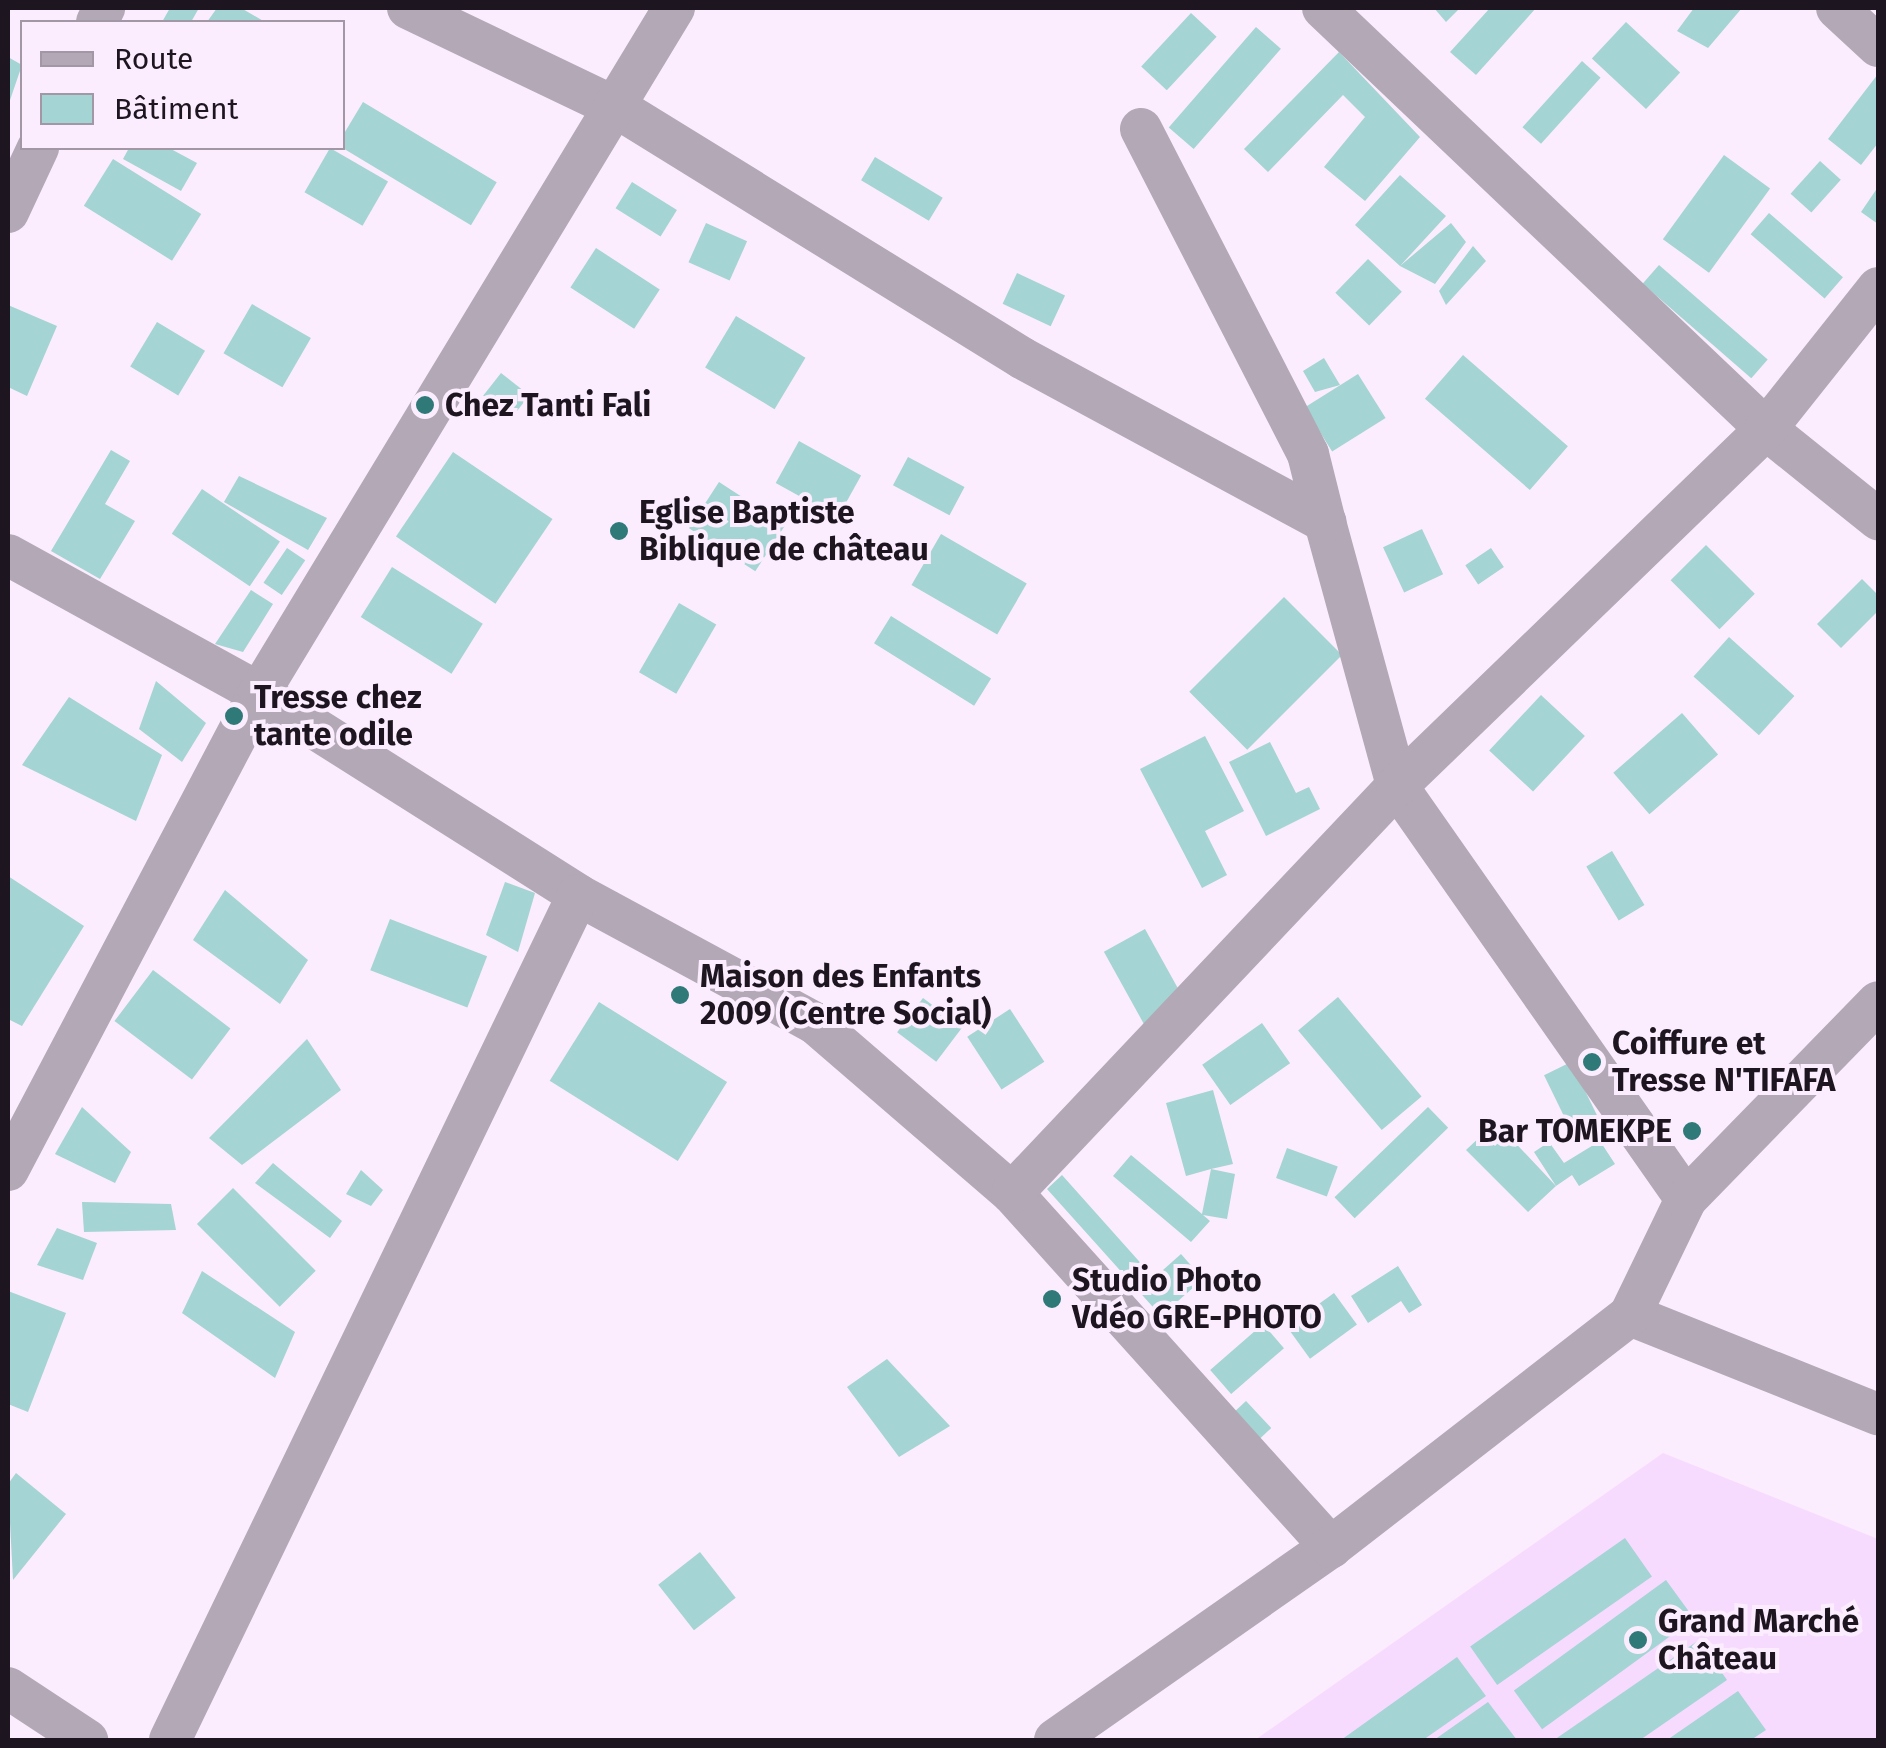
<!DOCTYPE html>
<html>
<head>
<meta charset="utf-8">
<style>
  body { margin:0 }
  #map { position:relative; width:1886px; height:1748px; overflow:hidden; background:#fbedfe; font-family:"Fira Sans",sans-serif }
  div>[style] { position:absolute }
  .built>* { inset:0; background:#f7dbfe }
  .building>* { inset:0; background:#a4d4d3; transform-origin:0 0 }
  .street>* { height:42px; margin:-21px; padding:0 21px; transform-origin:21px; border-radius:21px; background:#b3a8b6 }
  .dots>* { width:28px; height:28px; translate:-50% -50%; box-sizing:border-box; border:5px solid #fbedfe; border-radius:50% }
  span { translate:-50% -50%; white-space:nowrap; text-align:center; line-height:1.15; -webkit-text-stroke:8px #fbedfe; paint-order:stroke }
  .poi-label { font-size:32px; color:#1d151f; font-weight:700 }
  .left { translate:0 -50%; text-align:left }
  .right { translate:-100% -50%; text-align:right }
  .frame { position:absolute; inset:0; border:10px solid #1d151f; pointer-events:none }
  .legend { position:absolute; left:20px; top:20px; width:325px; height:130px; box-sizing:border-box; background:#fbedfe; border:2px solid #a297a5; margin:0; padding:12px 18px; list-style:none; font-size:30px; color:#1d151f }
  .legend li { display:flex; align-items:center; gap:20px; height:50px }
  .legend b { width:50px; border:2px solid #a297a5 }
</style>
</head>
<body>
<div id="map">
  <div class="built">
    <div style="clip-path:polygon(1663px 1453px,1878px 1539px,1878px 1740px,1255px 1740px)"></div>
  </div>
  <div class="building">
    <div style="clip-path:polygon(170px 8px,199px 8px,191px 22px,162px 22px)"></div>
    <div style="clip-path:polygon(217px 8px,241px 8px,265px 22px,207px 22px)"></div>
    <div style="clip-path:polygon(1434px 8px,1460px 8px,1446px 22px)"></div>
    <div style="clip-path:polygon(1490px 8px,1536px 8px,1476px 75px,1450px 52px)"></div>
    <div style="clip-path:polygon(1694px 8px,1742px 8px,1708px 48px,1677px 31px)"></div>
    <div style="left:1191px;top:13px;width:35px;height:73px;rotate:43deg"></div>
    <div style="left:1626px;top:22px;width:74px;height:50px;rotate:43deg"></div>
    <div style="left:1256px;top:27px;width:33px;height:133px;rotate:41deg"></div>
    <div style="clip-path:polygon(1339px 52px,1420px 137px,1365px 201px,1324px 167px,1365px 117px,1343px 95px,1268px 172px,1244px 149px)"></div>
    <div style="clip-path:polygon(8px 57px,22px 65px,8px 106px)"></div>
    <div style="left:1582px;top:61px;width:25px;height:89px;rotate:42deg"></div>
    <div style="clip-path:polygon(1878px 74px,1878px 143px,1861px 165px,1828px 139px)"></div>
    <div style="left:363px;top:102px;width:156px;height:50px;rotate:31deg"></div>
    <div style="clip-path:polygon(129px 148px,169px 148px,197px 163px,181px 191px,123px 159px)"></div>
    <div style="left:330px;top:148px;width:67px;height:51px;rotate:30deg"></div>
    <div style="left:1724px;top:155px;width:57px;height:104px;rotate:36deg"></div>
    <div style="left:875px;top:157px;width:79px;height:27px;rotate:31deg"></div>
    <div style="left:113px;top:159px;width:104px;height:55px;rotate:32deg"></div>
    <div style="left:1820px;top:161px;width:28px;height:44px;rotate:42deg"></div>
    <div style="clip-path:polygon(1400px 175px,1446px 216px,1400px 266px,1451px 223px,1466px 242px,1435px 284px,1400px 266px,1355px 225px)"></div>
    <div style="left:632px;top:182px;width:53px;height:31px;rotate:32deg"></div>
    <div style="clip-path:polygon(1878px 187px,1878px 224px,1861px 212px)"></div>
    <div style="left:1769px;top:213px;width:98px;height:28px;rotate:41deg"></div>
    <div style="left:706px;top:223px;width:45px;height:43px;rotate:24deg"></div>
    <div style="clip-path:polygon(1473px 246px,1486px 261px,1446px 305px,1439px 291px)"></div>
    <div style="left:596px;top:248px;width:76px;height:47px;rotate:33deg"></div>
    <div style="left:1368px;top:259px;width:47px;height:47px;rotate:44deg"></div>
    <div style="left:1659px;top:265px;width:144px;height:25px;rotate:41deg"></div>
    <div style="left:1017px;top:273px;width:53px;height:34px;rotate:25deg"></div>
    <div style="left:252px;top:304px;width:68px;height:57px;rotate:30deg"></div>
    <div style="clip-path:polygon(8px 305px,57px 326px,27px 396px,8px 387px)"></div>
    <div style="left:736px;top:316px;width:81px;height:60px;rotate:31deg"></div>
    <div style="left:157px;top:322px;width:56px;height:52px;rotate:31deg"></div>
    <div style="left:1463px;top:355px;width:139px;height:58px;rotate:41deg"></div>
    <div style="clip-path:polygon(1324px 358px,1340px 385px,1315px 392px,1303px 371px)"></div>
    <div style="left:501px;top:373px;width:36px;height:29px;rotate:38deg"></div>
    <div style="left:1358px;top:374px;width:52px;height:63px;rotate:58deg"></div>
    <div style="left:799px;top:441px;width:71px;height:48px;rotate:29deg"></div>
    <div style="clip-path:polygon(111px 450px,130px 461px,105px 504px,135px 521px,100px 579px,51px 551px)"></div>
    <div style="left:453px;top:452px;width:120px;height:102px;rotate:34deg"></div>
    <div style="left:908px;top:457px;width:64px;height:32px;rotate:28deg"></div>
    <div style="clip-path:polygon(239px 476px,327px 518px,308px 550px,224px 502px)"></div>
    <div style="left:719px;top:482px;width:79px;height:55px;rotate:33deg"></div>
    <div style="left:202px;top:489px;width:94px;height:54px;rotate:34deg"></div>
    <div style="left:1422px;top:529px;width:50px;height:43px;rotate:65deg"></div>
    <div style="left:941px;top:534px;width:99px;height:59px;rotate:30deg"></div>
    <div style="left:1706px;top:545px;width:69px;height:50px;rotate:45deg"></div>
    <div style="left:287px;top:548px;width:22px;height:42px;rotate:34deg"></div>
    <div style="left:1491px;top:548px;width:23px;height:31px;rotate:56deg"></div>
    <div style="left:392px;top:567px;width:107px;height:59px;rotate:32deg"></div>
    <div style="clip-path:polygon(1862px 579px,1878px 595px,1878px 611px,1841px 648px,1817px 624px)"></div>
    <div style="clip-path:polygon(251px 590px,273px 604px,243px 652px,215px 644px)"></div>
    <div style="left:1284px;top:597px;width:82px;height:134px;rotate:45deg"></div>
    <div style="left:679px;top:603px;width:43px;height:80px;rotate:30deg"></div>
    <div style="left:891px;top:616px;width:118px;height:32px;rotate:32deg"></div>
    <div style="left:1729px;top:637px;width:88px;height:53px;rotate:42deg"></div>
    <div style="clip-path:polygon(156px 681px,206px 723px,182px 762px,139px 729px)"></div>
    <div style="left:1541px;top:695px;width:60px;height:76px;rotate:43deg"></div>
    <div style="clip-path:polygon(69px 697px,162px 755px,136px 821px,22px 765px)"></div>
    <div style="left:1682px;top:713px;width:55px;height:91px;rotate:49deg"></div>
    <div style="clip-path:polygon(1205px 736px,1244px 811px,1205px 831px,1227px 875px,1202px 888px,1140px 769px)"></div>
    <div style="clip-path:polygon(1270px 742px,1296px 793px,1309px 787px,1320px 809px,1266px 836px,1229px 762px)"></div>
    <div style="left:1612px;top:851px;width:63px;height:30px;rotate:59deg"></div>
    <div style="clip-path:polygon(8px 876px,84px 926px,22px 1026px,8px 1019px)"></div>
    <div style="clip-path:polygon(505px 882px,535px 893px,518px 952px,486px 935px)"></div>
    <div style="clip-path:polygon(225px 890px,308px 960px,280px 1004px,193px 940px)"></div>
    <div style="left:390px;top:919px;width:104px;height:55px;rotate:21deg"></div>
    <div style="left:1145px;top:929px;width:87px;height:47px;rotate:61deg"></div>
    <div style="left:153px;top:970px;width:97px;height:64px;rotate:37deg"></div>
    <div style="left:1338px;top:997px;width:130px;height:52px;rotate:50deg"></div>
    <div style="left:923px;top:998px;width:49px;height:43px;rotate:37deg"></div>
    <div style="left:599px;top:1002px;width:151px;height:93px;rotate:32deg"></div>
    <div style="left:1010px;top:1009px;width:63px;height:51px;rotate:57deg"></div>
    <div style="left:1262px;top:1023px;width:49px;height:73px;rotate:55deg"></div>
    <div style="clip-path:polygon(307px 1039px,341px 1090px,242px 1165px,209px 1138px)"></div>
    <div style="left:1571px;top:1062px;width:64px;height:30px;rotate:64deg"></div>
    <div style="clip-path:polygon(1213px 1090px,1233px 1164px,1211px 1169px,1235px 1174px,1227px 1219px,1203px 1215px,1210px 1221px,1191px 1242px,1113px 1176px,1131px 1155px,1202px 1214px,1211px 1169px,1186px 1176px,1166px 1103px)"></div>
    <div style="clip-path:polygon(82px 1107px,131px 1152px,115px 1183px,55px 1154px)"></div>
    <div style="left:1428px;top:1107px;width:29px;height:130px;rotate:46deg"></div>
    <div style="clip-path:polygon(1483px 1134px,1495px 1146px,1507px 1134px,1556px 1186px,1528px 1212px,1466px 1150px)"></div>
    <div style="clip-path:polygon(1600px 1141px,1615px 1164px,1579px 1186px,1572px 1175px,1556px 1186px,1534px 1152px,1549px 1142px,1564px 1163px)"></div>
    <div style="left:1287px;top:1148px;width:54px;height:32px;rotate:20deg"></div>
    <div style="clip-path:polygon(273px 1163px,342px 1221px,330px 1238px,255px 1183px)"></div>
    <div style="clip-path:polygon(361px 1170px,383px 1190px,371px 1206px,346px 1194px)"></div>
    <div style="clip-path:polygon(1062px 1175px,1154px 1278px,1181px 1254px,1203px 1279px,1161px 1316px,1047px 1189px)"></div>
    <div style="left:233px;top:1188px;width:117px;height:51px;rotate:45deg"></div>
    <div style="clip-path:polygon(82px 1202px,171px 1204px,176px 1230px,84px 1232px)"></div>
    <div style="clip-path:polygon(57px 1228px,97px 1243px,83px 1280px,37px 1265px)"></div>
    <div style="clip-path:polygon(1398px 1266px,1422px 1305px,1409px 1313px,1401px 1301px,1368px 1323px,1351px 1296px)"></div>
    <div style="clip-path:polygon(202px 1271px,295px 1332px,275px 1378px,182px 1313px)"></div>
    <div style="clip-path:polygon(8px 1291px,66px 1313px,28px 1412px,8px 1404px)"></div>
    <div style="left:1334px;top:1293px;width:39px;height:58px;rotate:54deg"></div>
    <div style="left:1263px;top:1324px;width:32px;height:70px;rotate:49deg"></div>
    <div style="clip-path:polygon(887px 1359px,950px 1426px,899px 1457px,847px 1387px)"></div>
    <div style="left:1246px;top:1401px;width:37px;height:27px;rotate:47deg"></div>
    <div style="clip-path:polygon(16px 1473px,66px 1514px,13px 1580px,8px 1484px)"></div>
    <div style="left:1625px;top:1538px;width:47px;height:189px;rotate:55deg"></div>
    <div style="left:700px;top:1552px;width:58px;height:53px;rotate:52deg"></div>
    <div style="left:1666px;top:1580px;width:48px;height:188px;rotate:54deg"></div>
    <div style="clip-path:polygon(1699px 1640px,1727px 1680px,1640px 1740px,1554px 1740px)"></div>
    <div style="clip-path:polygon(1457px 1657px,1486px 1696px,1423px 1740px,1341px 1740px)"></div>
    <div style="clip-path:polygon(1738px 1691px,1766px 1730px,1751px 1740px,1667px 1740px)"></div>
    <div style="clip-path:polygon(1488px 1702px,1517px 1740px,1434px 1740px)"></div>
  </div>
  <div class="street">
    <div style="left:408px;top:8px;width:234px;rotate:25.6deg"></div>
    <div style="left:619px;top:109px;width:474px;rotate:31.7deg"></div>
    <div style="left:1022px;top:358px;width:345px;rotate:28.4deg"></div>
    <div style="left:1325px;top:522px;width:274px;rotate:74.7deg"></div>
    <div style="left:1397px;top:786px;width:504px;rotate:55.02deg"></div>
    <div style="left:1323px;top:8px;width:611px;rotate:43.54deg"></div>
    <div style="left:1766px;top:429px;width:144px;rotate:38.8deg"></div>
    <div style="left:1837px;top:8px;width:56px;rotate:42.8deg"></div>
    <div style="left:97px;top:22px;width:16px;rotate:-63deg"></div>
    <div style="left:1141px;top:129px;width:365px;rotate:62.8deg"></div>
    <div style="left:1308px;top:454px;width:70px;rotate:76deg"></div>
    <div style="left:8px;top:212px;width:71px;rotate:-64.9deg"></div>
    <div style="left:8px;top:555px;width:286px;rotate:28.8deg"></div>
    <div style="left:259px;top:693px;width:378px;rotate:32.3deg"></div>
    <div style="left:578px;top:895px;width:269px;rotate:28.4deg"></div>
    <div style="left:815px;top:1023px;width:260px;rotate:40.8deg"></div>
    <div style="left:1012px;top:1193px;width:477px;rotate:48deg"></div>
    <div style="left:8px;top:1170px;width:539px;rotate:-62.25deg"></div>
    <div style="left:259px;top:693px;width:801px;rotate:-58.79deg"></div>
    <div style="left:1012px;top:1193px;width:560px;rotate:-46.59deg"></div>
    <div style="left:1397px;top:786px;width:513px;rotate:-44.05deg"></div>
    <div style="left:1766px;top:429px;width:180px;rotate:-51.5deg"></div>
    <div style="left:1630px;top:1315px;width:267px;rotate:21.8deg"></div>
    <div style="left:8px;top:1688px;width:95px;rotate:33.4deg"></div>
    <div style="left:170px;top:1740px;width:938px;rotate:-64.23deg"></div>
    <div style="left:1055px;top:1740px;width:337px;rotate:-35deg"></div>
    <div style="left:1331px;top:1547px;width:378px;rotate:-37.8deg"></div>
    <div style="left:1630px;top:1315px;width:129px;rotate:-64.2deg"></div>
    <div style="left:1686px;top:1199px;width:275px;rotate:-45.7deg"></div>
  </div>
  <div class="dots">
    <div style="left:425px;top:405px;background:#307979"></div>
    <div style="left:619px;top:531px;background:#307979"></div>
    <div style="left:234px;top:716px;background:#307979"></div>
    <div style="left:680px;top:995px;background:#307979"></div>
    <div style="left:1592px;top:1062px;background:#307979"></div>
    <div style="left:1692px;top:1131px;background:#307979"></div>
    <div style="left:1052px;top:1299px;background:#307979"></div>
    <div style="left:1638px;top:1640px;background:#307979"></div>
  </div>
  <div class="poi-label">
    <span class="left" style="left:445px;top:405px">Chez Tanti Fali</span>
    <span class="left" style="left:639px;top:531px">Eglise Baptiste<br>Biblique de château</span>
    <span class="left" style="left:254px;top:716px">Tresse chez<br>tante odile</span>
    <span class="left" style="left:700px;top:995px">Maison des Enfants<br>2009 (Centre Social)</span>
    <span class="left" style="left:1612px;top:1062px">Coiffure et<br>Tresse N'TIFAFA</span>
    <span class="right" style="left:1672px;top:1131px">Bar TOMEKPE</span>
    <span class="left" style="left:1072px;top:1299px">Studio Photo<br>Vdéo GRE-PHOTO</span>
    <span class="left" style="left:1658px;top:1640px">Grand Marché<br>Château</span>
  </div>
  <div class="frame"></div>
  <ul class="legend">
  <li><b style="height:12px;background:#b3a8b6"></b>Route</li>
  <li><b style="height:28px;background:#a4d4d3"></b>Bâtiment</li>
  </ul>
</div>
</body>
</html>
